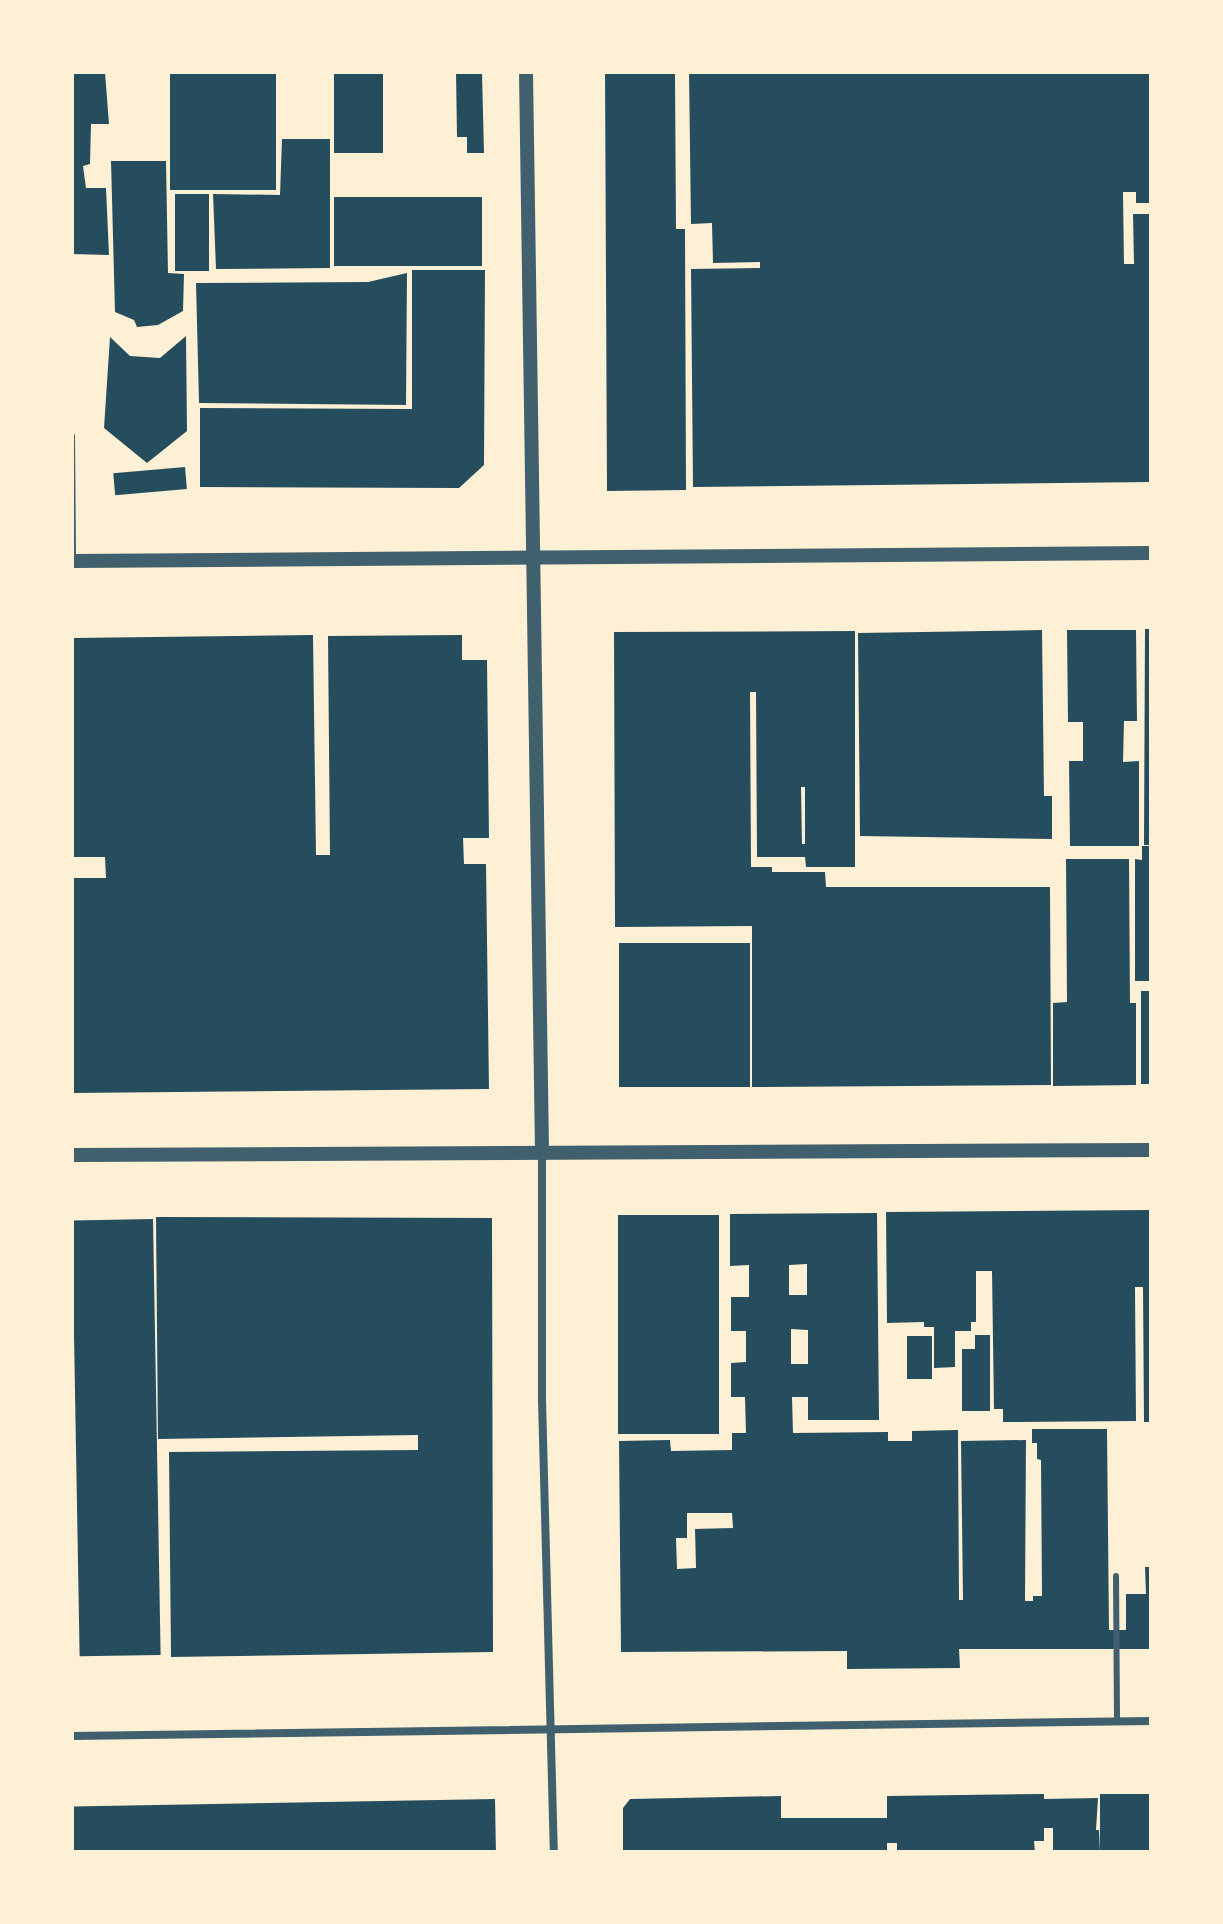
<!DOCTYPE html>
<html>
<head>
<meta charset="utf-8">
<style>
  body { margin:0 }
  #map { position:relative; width:1223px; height:1924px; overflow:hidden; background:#fdf0d5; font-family:Mulish,sans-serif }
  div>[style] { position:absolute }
  .building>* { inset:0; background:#264d5e; transform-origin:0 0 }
  .service>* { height:6px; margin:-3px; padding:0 3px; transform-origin:3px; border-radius:3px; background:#3f606c }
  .minor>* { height:8px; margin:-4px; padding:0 4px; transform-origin:4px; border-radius:4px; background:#3f606c }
  .tertiary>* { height:14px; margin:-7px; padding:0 7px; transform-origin:7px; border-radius:7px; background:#3f606c }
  span { translate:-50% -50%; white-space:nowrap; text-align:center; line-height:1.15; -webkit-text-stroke:6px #fdf0d5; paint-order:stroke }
  .frame { position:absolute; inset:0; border:74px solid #fdf0d5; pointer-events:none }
</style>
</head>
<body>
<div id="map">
  <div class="building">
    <div style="clip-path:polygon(72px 72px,105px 72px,109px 124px,91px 124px,90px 164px,83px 166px,86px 188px,106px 188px,109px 255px,72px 254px)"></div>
    <div style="left:170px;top:72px;width:106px;height:118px"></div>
    <div style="left:334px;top:72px;width:49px;height:81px"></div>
    <div style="clip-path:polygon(456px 72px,482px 72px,484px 153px,467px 153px,467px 137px,457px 137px)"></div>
    <div style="clip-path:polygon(605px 72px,675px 72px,676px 229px,685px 229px,686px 490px,607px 491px)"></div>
    <div style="clip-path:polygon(689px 72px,1151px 72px,1151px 203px,1136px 203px,1136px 192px,1123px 192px,1124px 264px,1134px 264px,1133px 214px,1151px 214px,1151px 482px,693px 487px,691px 269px,760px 268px,760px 262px,713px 263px,712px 223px,691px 224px)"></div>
    <div style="clip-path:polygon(282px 139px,330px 139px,330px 268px,216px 269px,213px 194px,280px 195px)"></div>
    <div style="clip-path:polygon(111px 161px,166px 161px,168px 273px,184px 274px,183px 311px,158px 325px,137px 327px,134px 320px,115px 312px)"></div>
    <div style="left:175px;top:194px;width:34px;height:77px"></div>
    <div style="left:334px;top:197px;width:148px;height:69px"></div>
    <div style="clip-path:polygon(412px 270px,485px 270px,484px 465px,459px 488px,200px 487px,200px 408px,412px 409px)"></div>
    <div style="clip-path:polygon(407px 273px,406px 405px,199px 403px,196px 283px,368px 282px)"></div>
    <div style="clip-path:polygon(186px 336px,187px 431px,147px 463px,104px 428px,110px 337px,130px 356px,160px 358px)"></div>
    <div style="left:185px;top:467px;width:22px;height:72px;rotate:85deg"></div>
    <div style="clip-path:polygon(1145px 629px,1151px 629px,1151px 845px,1144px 845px)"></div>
    <div style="clip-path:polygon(1042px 630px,1044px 796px,1052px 796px,1052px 839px,860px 836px,858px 633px)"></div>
    <div style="clip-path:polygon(1067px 630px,1136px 630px,1137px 721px,1124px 721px,1123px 762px,1139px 761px,1139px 846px,1070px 846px,1069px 761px,1083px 761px,1083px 722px,1068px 722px)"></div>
    <div style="clip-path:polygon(evenodd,855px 631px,855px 867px,806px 867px,805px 857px,757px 857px,756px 692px,750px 692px,751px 867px,772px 867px,772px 872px,825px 872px,826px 887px,1050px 887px,1051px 1085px,752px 1087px,752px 926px,615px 927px,614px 632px,855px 631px,801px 787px,805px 787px,805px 844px,802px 844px,801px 787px)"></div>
    <div style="clip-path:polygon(313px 635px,316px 855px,330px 855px,328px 636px,462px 635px,462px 660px,487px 660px,489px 838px,463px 838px,464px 864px,486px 864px,489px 1089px,72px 1093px,72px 878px,106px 878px,105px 857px,72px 857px,72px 638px)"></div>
    <div style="clip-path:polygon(1142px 846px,1151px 846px,1151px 981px,1135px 981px,1135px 859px,1142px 860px)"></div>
    <div style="clip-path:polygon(1066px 859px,1129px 859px,1130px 1003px,1136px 1003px,1136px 1085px,1053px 1086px,1053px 1003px,1067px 1002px)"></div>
    <div style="left:619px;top:943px;width:131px;height:144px"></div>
    <div style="left:1141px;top:991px;width:10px;height:93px"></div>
    <div style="clip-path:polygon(1151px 1210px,1151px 1422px,1144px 1422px,1143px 1287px,1135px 1287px,1136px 1421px,1003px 1422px,1003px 1409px,994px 1409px,992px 1271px,976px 1271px,976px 1322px,971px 1322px,971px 1331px,955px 1331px,955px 1367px,934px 1368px,934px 1327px,924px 1327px,924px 1322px,887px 1323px,886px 1212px)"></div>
    <div style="clip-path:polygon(evenodd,877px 1213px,879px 1420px,808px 1420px,808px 1397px,792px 1397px,793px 1433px,888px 1432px,888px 1441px,912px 1441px,912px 1431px,958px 1430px,959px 1600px,963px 1600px,961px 1441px,1026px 1440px,1025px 1601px,1033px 1601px,1033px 1596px,1042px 1596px,1041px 1460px,1037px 1459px,1037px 1443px,1032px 1443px,1032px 1429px,1107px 1429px,1109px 1630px,1126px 1630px,1126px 1594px,1146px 1594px,1145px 1567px,1151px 1567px,1151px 1649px,959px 1649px,960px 1668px,847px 1669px,847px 1651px,621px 1652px,619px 1441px,670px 1440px,671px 1451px,732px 1450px,732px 1433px,746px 1433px,745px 1397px,731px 1397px,731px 1363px,746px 1362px,746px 1331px,731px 1331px,731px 1297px,749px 1297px,749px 1265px,730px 1266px,730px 1214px,877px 1213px,807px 1264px,807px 1295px,789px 1295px,789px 1265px,807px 1264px,877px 1213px,791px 1329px,808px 1330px,808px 1364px,791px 1364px,791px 1329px,877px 1213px,687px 1513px,732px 1513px,733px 1528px,695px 1529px,696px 1568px,677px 1569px,676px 1538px,687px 1538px,687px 1513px)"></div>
    <div style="left:618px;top:1215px;width:101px;height:219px"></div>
    <div style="clip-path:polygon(156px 1217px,492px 1218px,493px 1652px,171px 1657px,169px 1452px,418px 1450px,418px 1435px,158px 1439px)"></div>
    <div style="left:153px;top:1219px;width:436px;height:81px;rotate:89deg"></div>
    <div style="clip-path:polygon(975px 1335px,990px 1335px,990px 1411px,962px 1411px,962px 1349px,975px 1349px)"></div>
    <div style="left:907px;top:1336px;width:25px;height:43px"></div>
    <div style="clip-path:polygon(1044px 1794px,1044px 1799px,1098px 1798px,1096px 1830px,1099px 1830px,1100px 1852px,1053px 1852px,1053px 1828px,1044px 1828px,1044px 1841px,1034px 1841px,1035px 1852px,897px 1852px,897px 1843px,887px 1843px,887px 1852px,623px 1852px,623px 1808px,630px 1799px,781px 1796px,781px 1818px,887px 1818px,887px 1796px)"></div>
    <div style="left:1151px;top:1794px;width:58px;height:51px;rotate:90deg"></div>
    <div style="left:495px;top:1799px;width:53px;height:423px;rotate:89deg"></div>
  </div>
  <div class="service">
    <div style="left:72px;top:436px;width:125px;rotate:89.5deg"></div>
    <div style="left:1116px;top:1576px;width:146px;rotate:89.6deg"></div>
  </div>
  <div class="minor">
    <div style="left:542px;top:1152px;width:248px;rotate:90deg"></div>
    <div style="left:542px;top:1400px;width:452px;rotate:88.5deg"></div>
    <div style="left:72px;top:1736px;width:1079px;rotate:-0.8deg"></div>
  </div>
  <div class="tertiary">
    <div style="left:526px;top:72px;width:1080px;rotate:89.15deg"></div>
    <div style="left:72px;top:561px;width:1079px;rotate:-0.42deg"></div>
    <div style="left:72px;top:1155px;width:1079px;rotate:-0.27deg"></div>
  </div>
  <div class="frame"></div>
</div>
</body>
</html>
